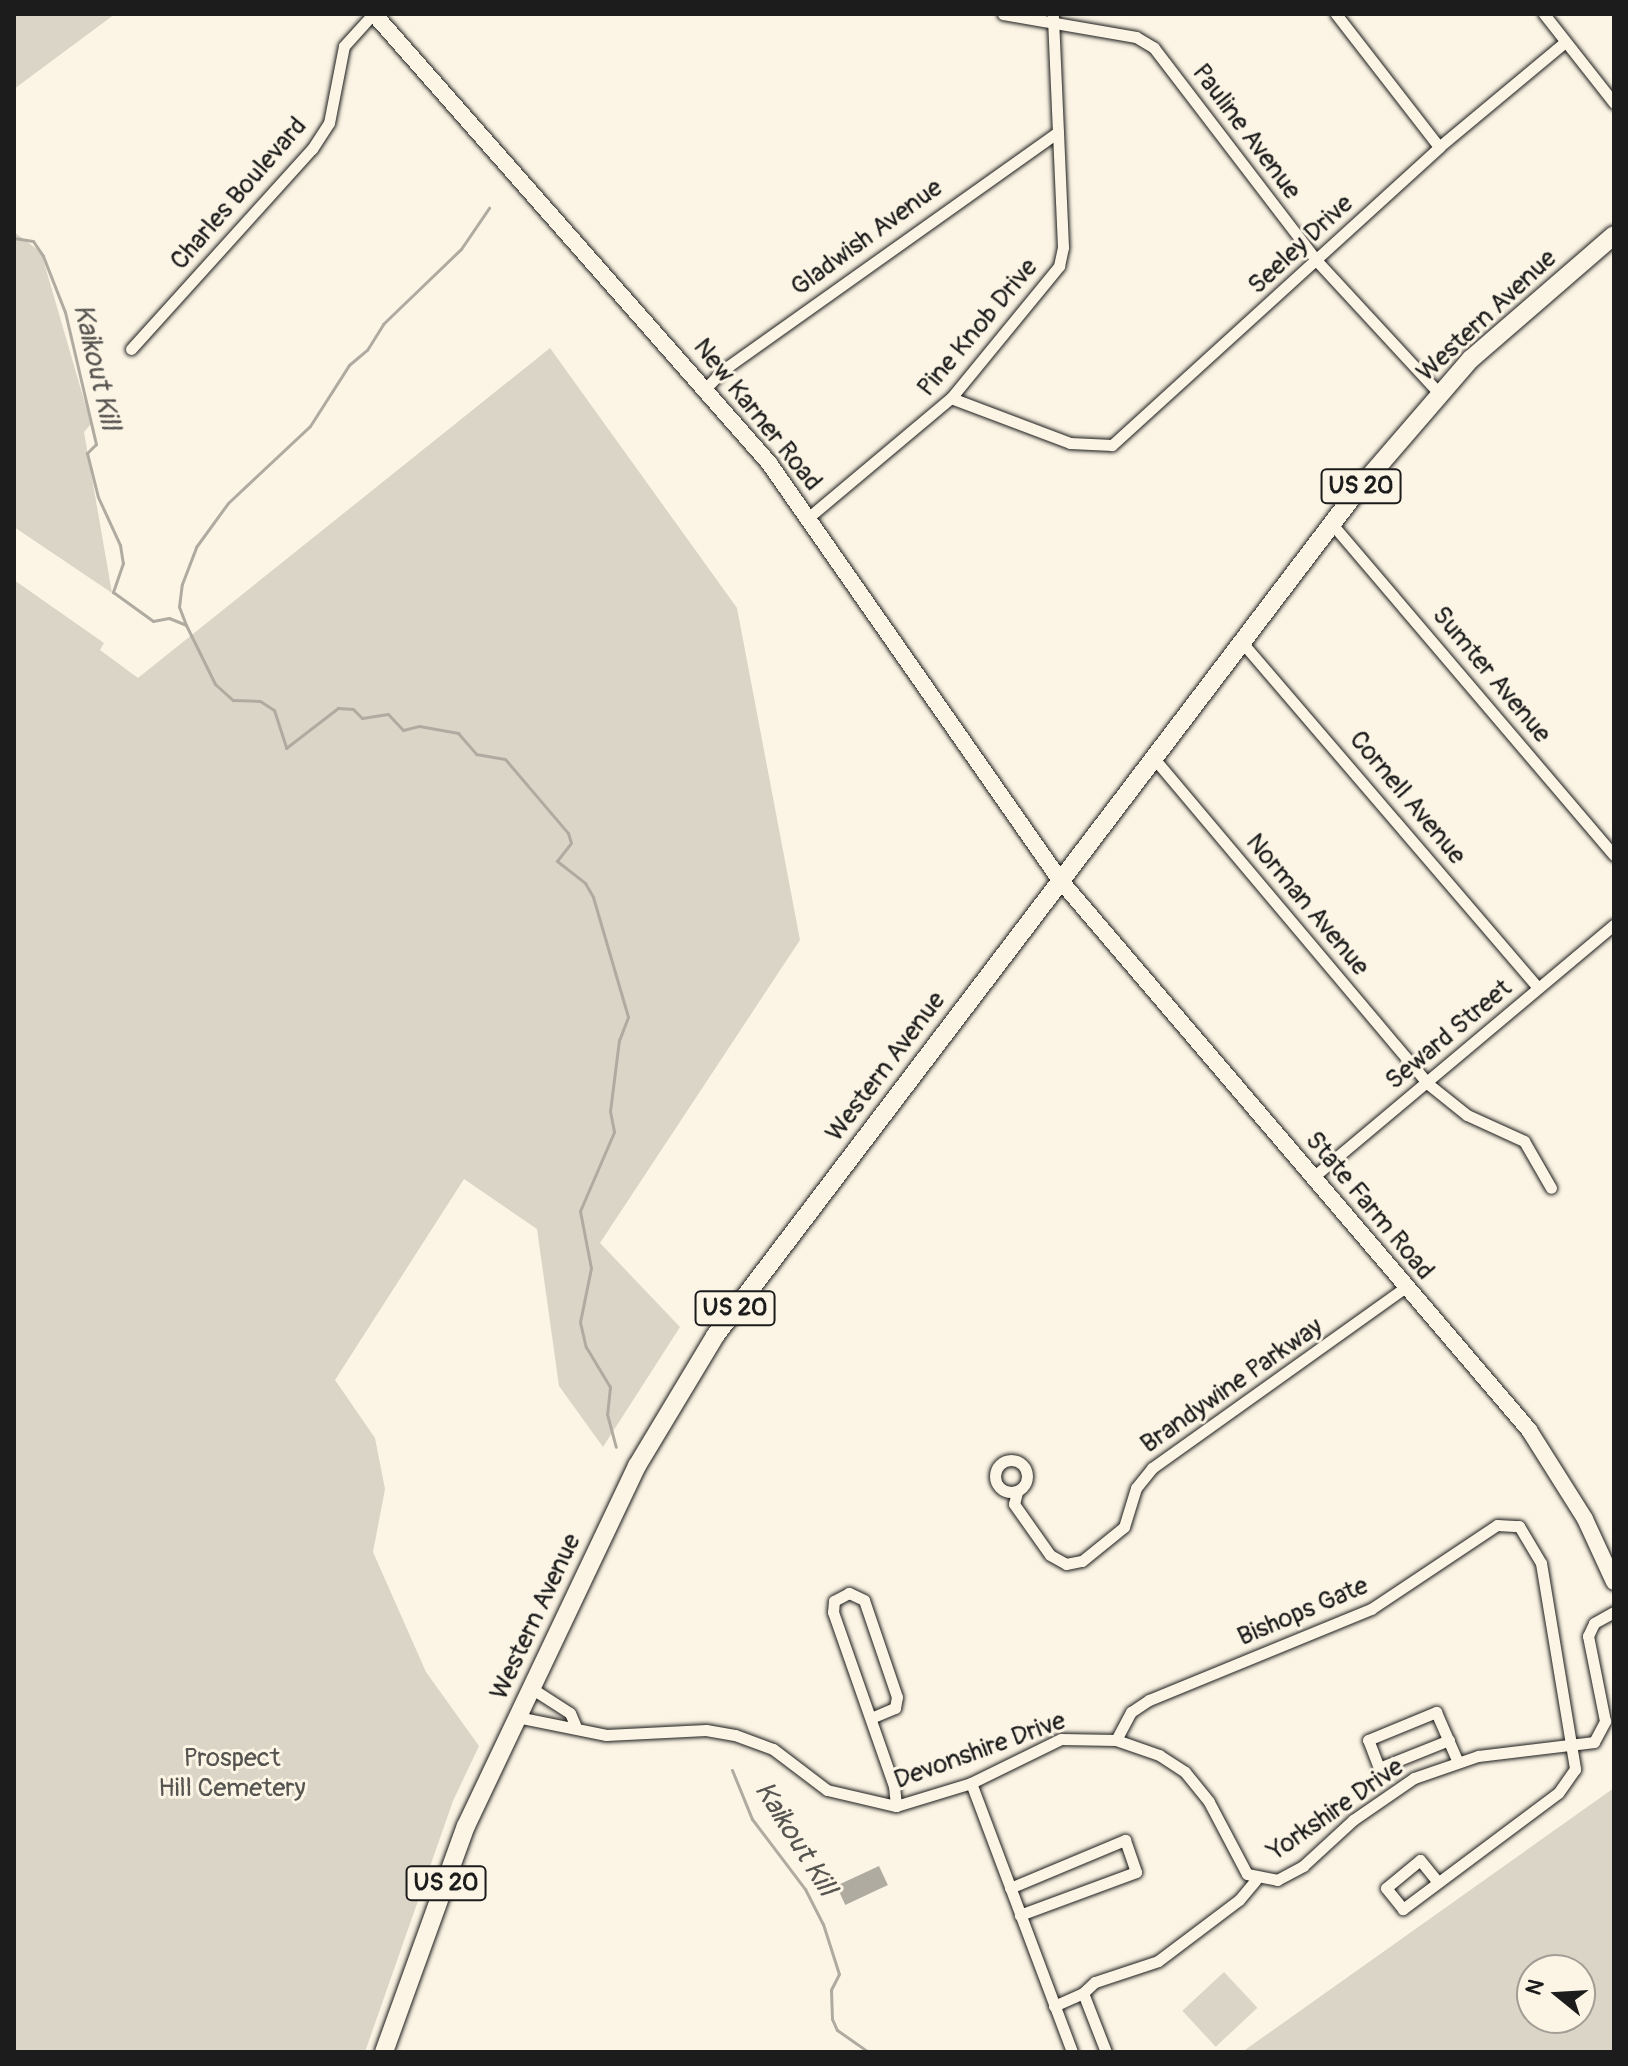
<!DOCTYPE html>
<html>
<head>
<meta charset="utf-8">
<style>
  body { margin:0 }
  #map { position:relative; width:1628px; height:2066px; overflow:hidden; background:#fcf5e5; font-family:Pangolin,sans-serif }
  div>[style] { position:absolute }
  .green>* { inset:0; background:#dbd5c8; transform-origin:0 0 }
  .water>* { inset:0; background:#b0aba1; transform-origin:0 0 }
  .stream>* { height:3px; margin:-1.5px; padding:0 1.5px; transform-origin:1.5px; border-radius:1.5px; background:#b0aba1 }
  .roads { filter:drop-shadow(0 0 2px #1c1c1c) drop-shadow(0 0 2px #1c1c1c) }
  .minor>* { height:11px; margin:-5.5px; padding:0 5.5px; transform-origin:5.5px; border-radius:5.5px; background:#fcf5e5 }
  .minor>.ring { margin:-5.5px; padding:0; box-sizing:content-box; background:none; border:11px solid #fcf5e5; border-radius:50% }
  .secondary>* { height:16px; margin:-8px; padding:0 8px; transform-origin:8px; border-radius:8px; background:#fcf5e5 }
  .primary>* { height:18px; margin:-9px; padding:0 9px; transform-origin:9px; border-radius:9px; background:#fcf5e5 }
  span { translate:-50% -50%; white-space:nowrap; text-align:center; line-height:1.15; -webkit-text-stroke:6px #fcf5e5; paint-order:stroke }
  .shield-label span { padding:2px 6px; background:#fcf5e5; border:2px solid; border-radius:6px; -webkit-text-stroke-width:0 }
  .shield-label { font-size:24px; color:#1c1c1c; font-weight:700 }
  .street-label { font-size:26px; color:#1c1c1c }
  .park-label { font-size:26px; color:#555450 }
  .water-label { font-size:28px; color:#575551; font-style:italic }
  .frame { position:absolute; inset:0; border:16px solid #1c1c1c; pointer-events:none }
  .north { position:absolute; left:1516px; top:1954px; width:80px; height:80px; box-sizing:border-box; background:#fcf5e5; border:2px solid #a29e95; border-radius:50%; rotate:288deg; font-size:22px; font-weight:700; line-height:32px; text-align:center; color:#1c1c1c }
  .north::after { content:''; display:block; margin:auto; width:28px; height:36px; background:#1c1c1c; clip-path:polygon(50% 0,100% 100%,50% 72%,0 100%) }
</style>
</head>
<body>
<div id="map">
  <div class="green">
    <div style="clip-path:polygon(14px 14px,115px 14px,14px 89px)"></div>
    <div style="clip-path:polygon(14px 232px,41px 252px,91px 424px,84px 432px,112px 593px,14px 527px)"></div>
    <div style="clip-path:polygon(550px 348px,737px 608px,800px 940px,600px 1243px,680px 1327px,603px 1447px,559px 1386px,537px 1229px,464px 1179px,335px 1380px,375px 1438px,385px 1489px,373px 1552px,426px 1672px,479px 1746px,453px 1801px,365px 2052px,14px 2052px,14px 580px,104px 643px,100px 650px,138px 678px)"></div>
    <div style="clip-path:polygon(evenodd,1614px 1788px,1614px 2052px,1242px 2052px,1614px 1788px,1580px 1970px,1580px 2018px,1532px 2018px,1532px 1970px,1580px 1970px)"></div>
    <div style="left:1224px;top:1972px;width:49px;height:57px;rotate:47deg"></div>
  </div>
  <div class="water">
    <div style="left:879px;top:1866px;width:21px;height:47px;rotate:65deg"></div>
  </div>
  <div class="stream">
    <div style="left:14px;top:238px;width:19px;rotate:9deg"></div>
    <div style="left:33px;top:241px;width:18px;rotate:56deg"></div>
    <div style="left:43px;top:256px;width:60px;rotate:68.6deg"></div>
    <div style="left:65px;top:312px;width:136px;rotate:76.8deg"></div>
    <div style="left:96px;top:444px;width:13px;rotate:135deg"></div>
    <div style="left:87px;top:453px;width:45px;rotate:76deg"></div>
    <div style="left:98px;top:497px;width:53px;rotate:65.4deg"></div>
    <div style="left:120px;top:545px;width:18px;rotate:81deg"></div>
    <div style="left:123px;top:563px;width:31px;rotate:109deg"></div>
    <div style="left:113px;top:592px;width:49px;rotate:35.9deg"></div>
    <div style="left:153px;top:621px;width:16px;rotate:-11deg"></div>
    <div style="left:169px;top:618px;width:18px;rotate:22deg"></div>
    <div style="left:186px;top:625px;width:66px;rotate:63.8deg"></div>
    <div style="left:215px;top:684px;width:24px;rotate:42deg"></div>
    <div style="left:233px;top:700px;width:27px;rotate:2deg"></div>
    <div style="left:260px;top:701px;width:17px;rotate:33deg"></div>
    <div style="left:274px;top:710px;width:40px;rotate:72deg"></div>
    <div style="left:286px;top:748px;width:66px;rotate:-37.6deg"></div>
    <div style="left:338px;top:708px;width:15px;rotate:4deg"></div>
    <div style="left:353px;top:709px;width:13px;rotate:45deg"></div>
    <div style="left:362px;top:718px;width:26px;rotate:-9deg"></div>
    <div style="left:388px;top:714px;width:22px;rotate:47deg"></div>
    <div style="left:403px;top:730px;width:16px;rotate:-14deg"></div>
    <div style="left:419px;top:726px;width:40px;rotate:10deg"></div>
    <div style="left:458px;top:733px;width:28px;rotate:49deg"></div>
    <div style="left:476px;top:754px;width:29px;rotate:10deg"></div>
    <div style="left:505px;top:759px;width:97px;rotate:49.6deg"></div>
    <div style="left:568px;top:833px;width:10px;rotate:73deg"></div>
    <div style="left:571px;top:843px;width:23px;rotate:128deg"></div>
    <div style="left:557px;top:861px;width:36px;rotate:38deg"></div>
    <div style="left:585px;top:883px;width:16px;rotate:60deg"></div>
    <div style="left:593px;top:897px;width:125px;rotate:73.7deg"></div>
    <div style="left:628px;top:1017px;width:25px;rotate:111deg"></div>
    <div style="left:619px;top:1040px;width:72px;rotate:97.2deg"></div>
    <div style="left:610px;top:1111px;width:21px;rotate:79deg"></div>
    <div style="left:614px;top:1132px;width:86px;rotate:113.3deg"></div>
    <div style="left:580px;top:1211px;width:58px;rotate:79.1deg"></div>
    <div style="left:591px;top:1268px;width:55px;rotate:101.5deg"></div>
    <div style="left:580px;top:1322px;width:26px;rotate:77deg"></div>
    <div style="left:586px;top:1347px;width:47px;rotate:59deg"></div>
    <div style="left:610px;top:1387px;width:27px;rotate:96deg"></div>
    <div style="left:607px;top:1414px;width:34px;rotate:75deg"></div>
    <div style="left:186px;top:625px;width:19px;rotate:-111deg"></div>
    <div style="left:179px;top:607px;width:23px;rotate:-83deg"></div>
    <div style="left:182px;top:584px;width:40px;rotate:-69deg"></div>
    <div style="left:196px;top:547px;width:54px;rotate:-54deg"></div>
    <div style="left:228px;top:503px;width:112px;rotate:-43.2deg"></div>
    <div style="left:310px;top:426px;width:72px;rotate:-57.4deg"></div>
    <div style="left:349px;top:365px;width:23px;rotate:-40deg"></div>
    <div style="left:367px;top:350px;width:31px;rotate:-58deg"></div>
    <div style="left:383px;top:324px;width:108px;rotate:-43.9deg"></div>
    <div style="left:461px;top:249px;width:50px;rotate:-55.7deg"></div>
    <div style="left:732px;top:1770px;width:53px;rotate:67.8deg"></div>
    <div style="left:752px;top:1819px;width:88px;rotate:52.9deg"></div>
    <div style="left:805px;top:1889px;width:39px;rotate:63deg"></div>
    <div style="left:823px;top:1924px;width:52px;rotate:72.3deg"></div>
    <div style="left:839px;top:1974px;width:18px;rotate:117deg"></div>
    <div style="left:831px;top:1990px;width:29px;rotate:88deg"></div>
    <div style="left:832px;top:2019px;width:12px;rotate:66deg"></div>
    <div style="left:837px;top:2030px;width:39px;rotate:35deg"></div>
  </div>
  <div class="roads">
    <div class="minor">
      <div style="left:1003px;top:14px;width:135px;rotate:9.8deg"></div>
      <div style="left:1136px;top:37px;width:21px;rotate:31deg"></div>
      <div style="left:1154px;top:48px;width:268px;rotate:52.6deg"></div>
      <div style="left:1317px;top:261px;width:180px;rotate:47.3deg"></div>
      <div style="left:1336px;top:14px;width:168px;rotate:52.2deg"></div>
      <div style="left:1544px;top:14px;width:113px;rotate:51.8deg"></div>
      <div style="left:131px;top:349px;width:270px;rotate:-47.9deg"></div>
      <div style="left:312px;top:149px;width:31px;rotate:-57deg"></div>
      <div style="left:329px;top:123px;width:78px;rotate:-79deg"></div>
      <div style="left:344px;top:46px;width:43px;rotate:-47.8deg"></div>
      <div style="left:707px;top:387px;width:23px;rotate:-47deg"></div>
      <div style="left:723px;top:370px;width:411px;rotate:-35.4deg"></div>
      <div style="left:951px;top:398px;width:127px;rotate:20.7deg"></div>
      <div style="left:1070px;top:443px;width:42px;rotate:2.7deg"></div>
      <div style="left:1112px;top:445px;width:442px;rotate:-42.3deg"></div>
      <div style="left:1439px;top:147px;width:164px;rotate:-39.8deg"></div>
      <div style="left:809px;top:517px;width:185px;rotate:-40deg"></div>
      <div style="left:951px;top:398px;width:171px;rotate:-50.7deg"></div>
      <div style="left:1059px;top:266px;width:19px;rotate:-78deg"></div>
      <div style="left:1063px;top:247px;width:233px;rotate:-92.5deg"></div>
      <div style="left:1332px;top:524px;width:435px;rotate:49.6deg"></div>
      <div style="left:1240px;top:640px;width:458px;rotate:49.4deg"></div>
      <div style="left:1152px;top:756px;width:427px;rotate:49.9deg"></div>
      <div style="left:1427px;top:1083px;width:51px;rotate:38.7deg"></div>
      <div style="left:1467px;top:1115px;width:63px;rotate:24.5deg"></div>
      <div style="left:1524px;top:1141px;width:54px;rotate:60.1deg"></div>
      <div style="left:1312px;top:1178px;width:394px;rotate:-40deg"></div>
      <div class="ring" style="left:995px;top:1460px;width:21px;height:21px"></div>
      <div style="left:1017px;top:1492px;width:12px;rotate:104deg"></div>
      <div style="left:1014px;top:1504px;width:62px;rotate:54.8deg"></div>
      <div style="left:1050px;top:1555px;width:18px;rotate:29deg"></div>
      <div style="left:1066px;top:1564px;width:16px;rotate:-11deg"></div>
      <div style="left:1082px;top:1561px;width:54px;rotate:-39deg"></div>
      <div style="left:1124px;top:1527px;width:41px;rotate:-72.9deg"></div>
      <div style="left:1136px;top:1488px;width:26px;rotate:-51deg"></div>
      <div style="left:1152px;top:1468px;width:312px;rotate:-35.5deg"></div>
      <div style="left:531px;top:1688px;width:46px;rotate:32.7deg"></div>
      <div style="left:570px;top:1713px;width:13px;rotate:67deg"></div>
      <div style="left:517px;top:1717px;width:91px;rotate:11.4deg"></div>
      <div style="left:606px;top:1735px;width:100px;rotate:-2.9deg"></div>
      <div style="left:706px;top:1730px;width:29px;rotate:10deg"></div>
      <div style="left:735px;top:1735px;width:40px;rotate:20.2deg"></div>
      <div style="left:773px;top:1749px;width:68px;rotate:37.2deg"></div>
      <div style="left:827px;top:1790px;width:71px;rotate:13.1deg"></div>
      <div style="left:896px;top:1806px;width:78px;rotate:-17deg"></div>
      <div style="left:971px;top:1783px;width:100px;rotate:-26.1deg"></div>
      <div style="left:1061px;top:1739px;width:55px;rotate:1deg"></div>
      <div style="left:1116px;top:1740px;width:46px;rotate:19.2deg"></div>
      <div style="left:1159px;top:1755px;width:31px;rotate:33deg"></div>
      <div style="left:1185px;top:1772px;width:38px;rotate:51deg"></div>
      <div style="left:1209px;top:1802px;width:81px;rotate:62.2deg"></div>
      <div style="left:1247px;top:1874px;width:31px;rotate:11deg"></div>
      <div style="left:1277px;top:1880px;width:30px;rotate:-28deg"></div>
      <div style="left:1303px;top:1866px;width:68px;rotate:-42.6deg"></div>
      <div style="left:1353px;top:1820px;width:74px;rotate:-34.5deg"></div>
      <div style="left:1414px;top:1778px;width:68px;rotate:-19deg"></div>
      <div style="left:1478px;top:1756px;width:117px;rotate:-6.9deg"></div>
      <div style="left:1594px;top:1742px;width:24px;rotate:-62deg"></div>
      <div style="left:1605px;top:1721px;width:87px;rotate:-101.3deg"></div>
      <div style="left:1588px;top:1636px;width:14px;rotate:-65deg"></div>
      <div style="left:1594px;top:1623px;width:23px;rotate:-29deg"></div>
      <div style="left:871px;top:1718px;width:26px;rotate:-23deg"></div>
      <div style="left:895px;top:1708px;width:11px;rotate:-80deg"></div>
      <div style="left:897px;top:1697px;width:102px;rotate:-108.8deg"></div>
      <div style="left:864px;top:1600px;width:17px;rotate:-155deg"></div>
      <div style="left:849px;top:1593px;width:17px;rotate:152deg"></div>
      <div style="left:834px;top:1601px;width:11px;rotate:95deg"></div>
      <div style="left:833px;top:1612px;width:184px;rotate:70.7deg"></div>
      <div style="left:894px;top:1786px;width:20px;rotate:84deg"></div>
      <div style="left:1116px;top:1740px;width:32px;rotate:-62deg"></div>
      <div style="left:1131px;top:1712px;width:22px;rotate:-34deg"></div>
      <div style="left:1149px;top:1700px;width:240px;rotate:-22.3deg"></div>
      <div style="left:1371px;top:1609px;width:151px;rotate:-33.7deg"></div>
      <div style="left:1497px;top:1525px;width:22px;rotate:3deg"></div>
      <div style="left:1519px;top:1526px;width:43px;rotate:59.3deg"></div>
      <div style="left:1541px;top:1563px;width:209px;rotate:80.6deg"></div>
      <div style="left:1575px;top:1769px;width:29px;rotate:125deg"></div>
      <div style="left:1558px;top:1793px;width:194px;rotate:143.2deg"></div>
      <div style="left:1403px;top:1909px;width:27px;rotate:-129deg"></div>
      <div style="left:1386px;top:1888px;width:44px;rotate:-39.5deg"></div>
      <div style="left:1420px;top:1860px;width:28px;rotate:51deg"></div>
      <div style="left:1449px;top:1740px;width:75px;rotate:158.2deg"></div>
      <div style="left:1379px;top:1768px;width:30px;rotate:-111deg"></div>
      <div style="left:1368px;top:1740px;width:74px;rotate:-22.4deg"></div>
      <div style="left:1436px;top:1712px;width:52px;rotate:66.4deg"></div>
      <div style="left:971px;top:1783px;width:287px;rotate:69.4deg"></div>
      <div style="left:1010px;top:1888px;width:125px;rotate:-22.7deg"></div>
      <div style="left:1125px;top:1840px;width:34px;rotate:71deg"></div>
      <div style="left:1136px;top:1872px;width:124px;rotate:159.7deg"></div>
      <div style="left:1083px;top:1993px;width:16px;rotate:-43deg"></div>
      <div style="left:1095px;top:1982px;width:66px;rotate:-18.4deg"></div>
      <div style="left:1158px;top:1961px;width:101px;rotate:-37deg"></div>
      <div style="left:1239px;top:1900px;width:26px;rotate:-50deg"></div>
      <div style="left:1054px;top:2006px;width:32px;rotate:-24deg"></div>
      <div style="left:1083px;top:1993px;width:63px;rotate:68.7deg"></div>
    </div>
    <div class="secondary">
      <div style="left:374px;top:14px;width:598px;rotate:48.66deg"></div>
      <div style="left:769px;top:463px;width:508px;rotate:55.09deg"></div>
      <div style="left:1060px;top:880px;width:723px;rotate:49.54deg"></div>
      <div style="left:1529px;top:1430px;width:105px;rotate:57.8deg"></div>
      <div style="left:1585px;top:1519px;width:69px;rotate:65.3deg"></div>
    </div>
    <div class="primary">
      <div style="left:384px;top:2052px;width:240px;rotate:-70.1deg"></div>
      <div style="left:466px;top:1826px;width:399px;rotate:-64.6deg"></div>
      <div style="left:637px;top:1466px;width:152px;rotate:-59deg"></div>
      <div style="left:715px;top:1336px;width:1060px;rotate:-52.78deg"></div>
      <div style="left:1356px;top:492px;width:176px;rotate:-49.2deg"></div>
      <div style="left:1471px;top:359px;width:189px;rotate:-40.9deg"></div>
    </div>
  </div>
  <div class="shield-label">
    <span style="left:1361px;top:486px">US 20</span>
    <span style="left:735px;top:1308px">US 20</span>
    <span style="left:446px;top:1883px">US 20</span>
  </div>
  <div class="street-label">
    <span style="left:1246px;top:132px;rotate:53deg">Pauline Avenue</span>
    <span style="left:239px;top:194px;rotate:-49deg">Charles Boulevard</span>
    <span style="left:867px;top:238px;rotate:-36deg">Gladwish Avenue</span>
    <span style="left:1301px;top:245px;rotate:-43deg">Seeley Drive</span>
    <span style="left:1487px;top:316px;rotate:-43deg">Western Avenue</span>
    <span style="left:978px;top:328px;rotate:-50deg">Pine Knob Drive</span>
    <span style="left:757px;top:415px;rotate:51deg">New Karner Road</span>
    <span style="left:1491px;top:675px;rotate:50deg">Sumter Avenue</span>
    <span style="left:1407px;top:798px;rotate:50deg">Cornell Avenue</span>
    <span style="left:1307px;top:905px;rotate:50deg">Norman Avenue</span>
    <span style="left:1449px;top:1035px;rotate:-40deg">Seward Street</span>
    <span style="left:886px;top:1067px;rotate:-53deg">Western Avenue</span>
    <span style="left:1369px;top:1206px;rotate:50deg">State Farm Road</span>
    <span style="left:1232px;top:1386px;rotate:-35deg">Brandywine Parkway</span>
    <span style="left:1303px;top:1612px;rotate:-23deg">Bishops Gate</span>
    <span style="left:536px;top:1617px;rotate:-65deg">Western Avenue</span>
    <span style="left:980px;top:1751px;rotate:-20deg">Devonshire Drive</span>
    <span style="left:1336px;top:1810px;rotate:-35deg">Yorkshire Drive</span>
  </div>
  <div class="park-label">
    <span style="left:232px;top:1774px">Prospect<br>Hill Cemetery</span>
  </div>
  <div class="water-label">
    <span style="left:96px;top:367px;rotate:77deg">Kaikout Kill</span>
    <span style="left:795px;top:1839px;rotate:58deg">Kaikout Kill</span>
  </div>
  <div class="frame"></div>
  <div class="north">N</div>
</div>
</body>
</html>
